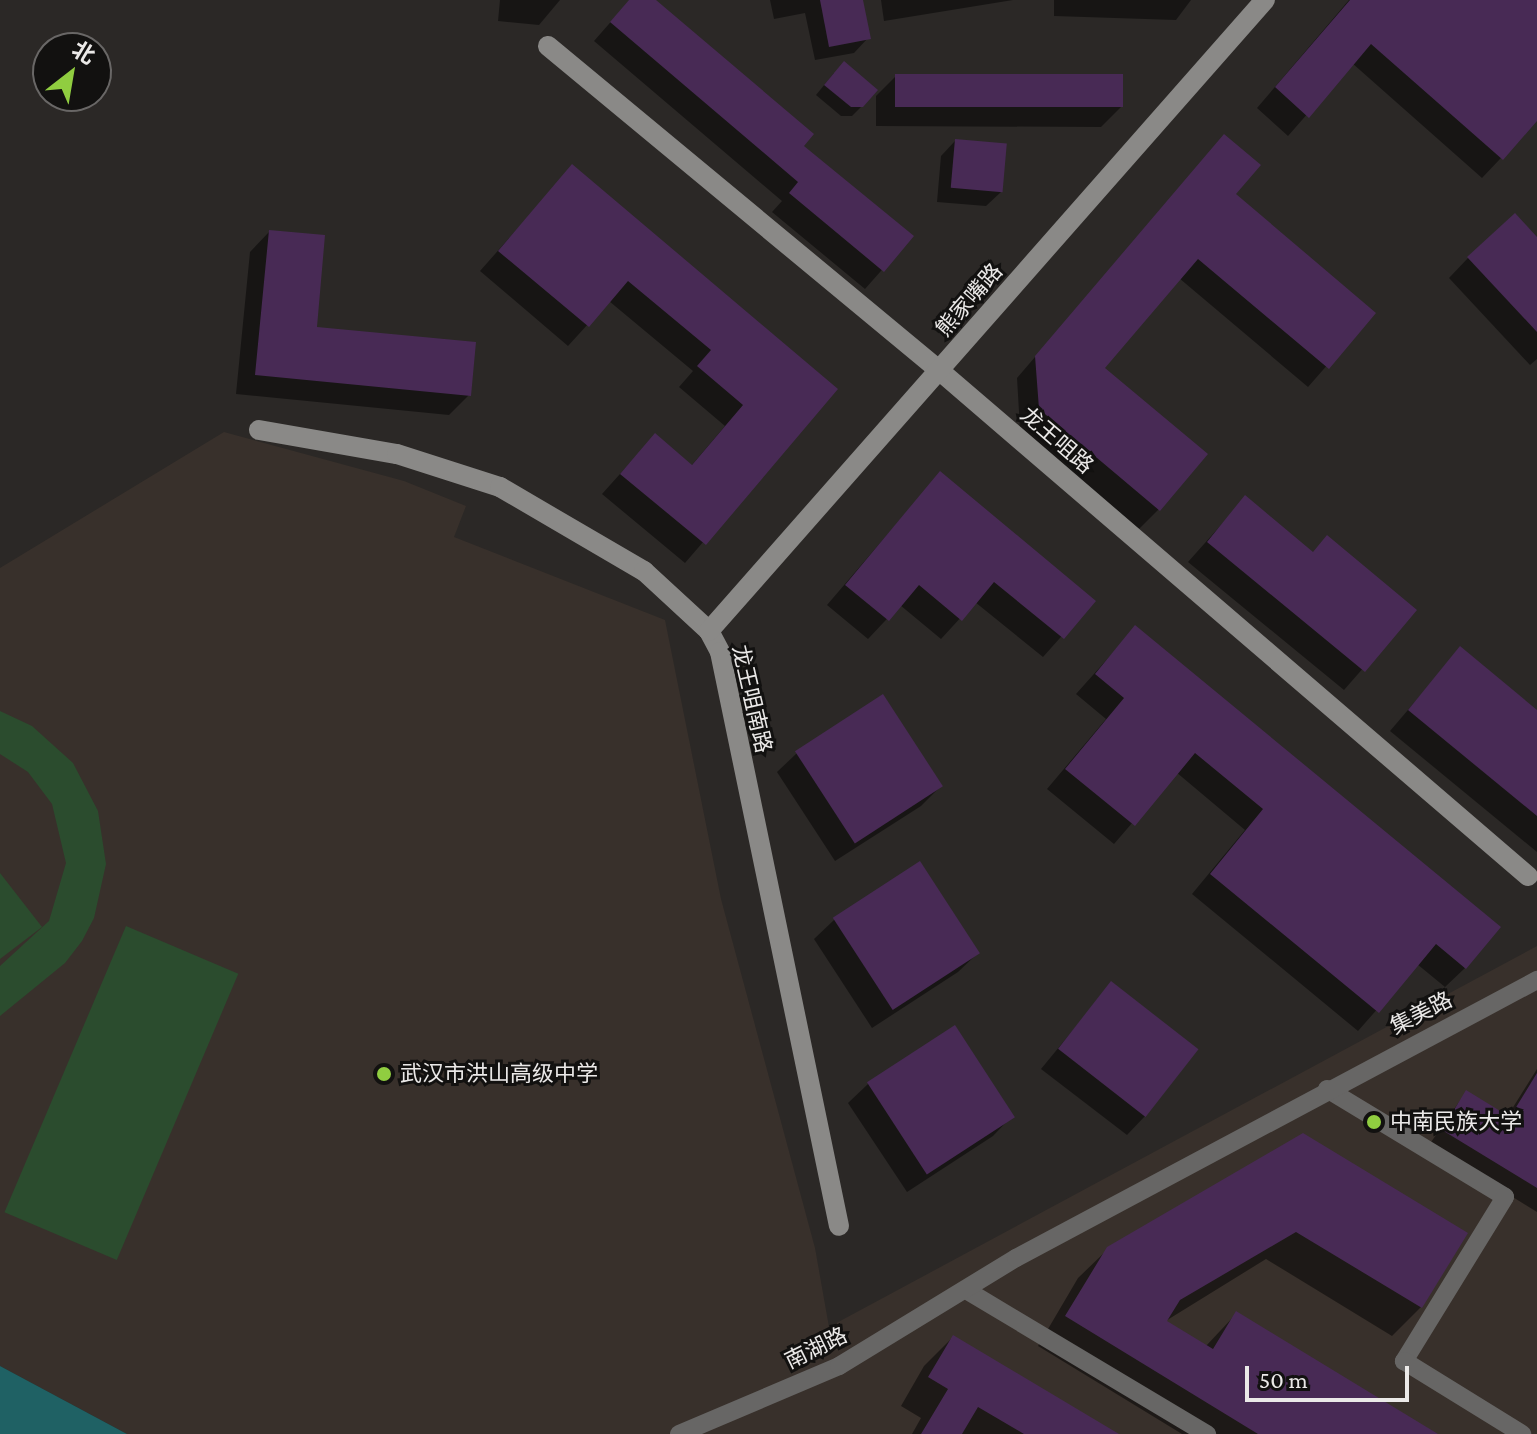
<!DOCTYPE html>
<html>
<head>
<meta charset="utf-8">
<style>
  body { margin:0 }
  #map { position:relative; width:1537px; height:1434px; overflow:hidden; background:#2b2826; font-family:"Crimson Pro","Noto Sans SC",serif }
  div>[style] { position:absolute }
  .built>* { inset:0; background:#38302b }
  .green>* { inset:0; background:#2b4c2e; transform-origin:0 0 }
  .water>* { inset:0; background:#1f6164 }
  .shadow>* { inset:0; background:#0007 }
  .building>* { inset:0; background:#482a55; transform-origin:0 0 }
  .street>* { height:18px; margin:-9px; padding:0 9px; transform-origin:9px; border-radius:9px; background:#676665 }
  .secondary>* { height:20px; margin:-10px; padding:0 10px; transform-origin:10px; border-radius:10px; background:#8a8987 }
  .dots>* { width:22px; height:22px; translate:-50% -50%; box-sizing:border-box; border:4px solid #121110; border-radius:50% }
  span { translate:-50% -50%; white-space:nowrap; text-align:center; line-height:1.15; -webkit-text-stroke:6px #121110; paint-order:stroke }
  .street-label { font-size:22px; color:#ebe9e8 }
  .poi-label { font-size:22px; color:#ebe9e8 }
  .left { translate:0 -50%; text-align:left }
  .north { position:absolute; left:32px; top:32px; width:80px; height:80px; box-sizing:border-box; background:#121110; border:2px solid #696766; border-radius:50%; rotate:31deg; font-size:22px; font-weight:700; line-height:32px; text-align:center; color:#ebe9e8 }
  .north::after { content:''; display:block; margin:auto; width:28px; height:36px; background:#90cd40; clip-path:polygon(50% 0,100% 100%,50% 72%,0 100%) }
  .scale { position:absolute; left:1245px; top:1366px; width:164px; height:36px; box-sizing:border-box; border:4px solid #ebe9e8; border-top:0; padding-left:10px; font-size:24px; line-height:28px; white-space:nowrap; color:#ebe9e8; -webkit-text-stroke:6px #121110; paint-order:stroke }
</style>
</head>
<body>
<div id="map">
  <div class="built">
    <div style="clip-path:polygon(224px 432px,404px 481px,466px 506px,454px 537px,665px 620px,721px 899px,815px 1248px,829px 1327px,1537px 946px,1537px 1434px,127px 1434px,0 1366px,0 568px)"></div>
  </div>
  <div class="green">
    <div style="clip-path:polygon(0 711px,32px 726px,73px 763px,98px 811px,106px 864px,94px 918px,82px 941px,65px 963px,0 1016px,0 966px,49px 921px,66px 863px,52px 804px,28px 772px,0 754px)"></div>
    <div style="clip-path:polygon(0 873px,42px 927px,0 959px)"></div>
    <div style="left:126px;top:926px;width:122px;height:311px;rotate:23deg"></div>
  </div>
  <div class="water">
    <div style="clip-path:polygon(0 1366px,127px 1434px,0 1434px)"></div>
  </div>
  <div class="shadow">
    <div style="clip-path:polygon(500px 0,560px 0,539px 25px,498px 21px)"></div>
    <div style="clip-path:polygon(630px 0,653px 0,801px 146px,911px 237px,865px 289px,772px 212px,782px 201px,594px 41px)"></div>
    <div style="clip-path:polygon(770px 0,861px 0,868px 38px,854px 53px,815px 60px,805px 13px,774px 19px)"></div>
    <div style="clip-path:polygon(881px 0,1013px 0,884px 21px)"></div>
    <div style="clip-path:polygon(1054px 0,1191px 0,1176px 20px,1054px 16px)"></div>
    <div style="clip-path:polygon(1349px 0,1537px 0,1537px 120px,1482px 178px,1352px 63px,1288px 136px,1257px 108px)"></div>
    <div style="clip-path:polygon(834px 73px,862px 106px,852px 116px,841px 116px,816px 95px)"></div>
    <div style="clip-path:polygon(896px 76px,1121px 107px,1101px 127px,876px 126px,876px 96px)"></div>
    <div style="clip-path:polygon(1224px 137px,1233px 194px,1373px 313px,1308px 387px,1179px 278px,1102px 368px,1159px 509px,1139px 529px,1020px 429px,1017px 378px)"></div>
    <div style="clip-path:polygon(955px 141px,1001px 192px,986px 206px,937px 202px,941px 156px)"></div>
    <div style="clip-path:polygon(572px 167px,835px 389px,685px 563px,602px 494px,655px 435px,691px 466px,725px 426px,679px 387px,693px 371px,609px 301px,568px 346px,480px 271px)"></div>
    <div style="clip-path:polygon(269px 232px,314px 329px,469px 395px,449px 415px,236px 394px,250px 252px)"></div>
    <div style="clip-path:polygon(1537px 240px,1537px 359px,1530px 365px,1449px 278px,1468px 258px)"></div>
    <div style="clip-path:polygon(940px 473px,1093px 601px,1043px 657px,975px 602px,941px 639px,900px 605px,868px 639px,827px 605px)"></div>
    <div style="clip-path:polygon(1245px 498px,1312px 553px,1414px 610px,1344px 690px,1188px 562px)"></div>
    <div style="clip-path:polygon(1135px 628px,1465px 968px,1445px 987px,1417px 964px,1358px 1031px,1192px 894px,1245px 830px,1176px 772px,1114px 844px,1047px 789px,1106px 719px,1076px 694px)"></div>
    <div style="clip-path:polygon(1460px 649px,1537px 712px,1537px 852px,1390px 731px)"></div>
    <div style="clip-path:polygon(797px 753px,941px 786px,921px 806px,835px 861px,777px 772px)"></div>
    <div style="clip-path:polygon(920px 864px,978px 953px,958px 972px,872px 1028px,814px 939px,834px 920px)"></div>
    <div style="clip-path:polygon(1111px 984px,1146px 1115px,1127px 1135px,1041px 1069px)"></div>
    <div style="clip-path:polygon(954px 1028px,1012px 1116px,993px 1136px,907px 1192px,848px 1103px,868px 1084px)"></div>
    <div style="clip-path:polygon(1537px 1069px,1537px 1212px,1429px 1145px,1466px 1092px,1507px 1117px)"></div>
    <div style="clip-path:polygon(1303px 1135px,1421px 1307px,1392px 1336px,1266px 1259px,1164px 1322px,1205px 1347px,1236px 1314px,1434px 1434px,1182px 1434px,1038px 1346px,1078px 1278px,1108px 1249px)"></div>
    <div style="clip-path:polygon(953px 1337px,1115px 1434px,912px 1434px,921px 1418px,901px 1406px,924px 1366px)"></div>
  </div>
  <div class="building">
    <div style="clip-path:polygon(629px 0,656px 0,814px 134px,804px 146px,914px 236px,884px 272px,789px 193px,798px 182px,610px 22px)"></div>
    <div style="clip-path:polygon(820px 0,863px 0,871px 39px,829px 47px)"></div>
    <div style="clip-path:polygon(1350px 0,1537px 0,1537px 121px,1503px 160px,1371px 44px,1309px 118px,1275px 87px)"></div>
    <div style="clip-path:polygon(844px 61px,878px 90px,863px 107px,851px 107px,824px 85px)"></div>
    <div style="left:895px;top:74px;width:228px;height:33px"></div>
    <div style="clip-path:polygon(1224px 134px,1261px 165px,1236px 194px,1376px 313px,1329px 369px,1198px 259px,1105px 368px,1208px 454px,1160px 511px,1039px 409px,1035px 356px)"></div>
    <div style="left:955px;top:139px;width:52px;height:49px;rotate:5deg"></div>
    <div style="clip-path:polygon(572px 164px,838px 389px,706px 545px,620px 474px,655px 433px,692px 465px,743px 405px,697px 366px,711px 350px,628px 281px,589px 327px,498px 251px)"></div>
    <div style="clip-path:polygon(1515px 213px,1537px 237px,1537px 332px,1467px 257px)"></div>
    <div style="clip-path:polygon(269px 230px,325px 235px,317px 327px,476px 342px,471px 396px,255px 375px)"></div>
    <div style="clip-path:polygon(940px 471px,1096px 601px,1064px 639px,994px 582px,962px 621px,919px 585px,889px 621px,845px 585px)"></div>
    <div style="clip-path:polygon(1245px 495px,1313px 552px,1327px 535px,1417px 610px,1365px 672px,1207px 542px)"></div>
    <div style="clip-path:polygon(1135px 625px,1501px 927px,1466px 969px,1436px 944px,1379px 1013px,1210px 874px,1263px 809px,1195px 753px,1135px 826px,1065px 769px,1124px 698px,1095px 674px)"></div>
    <div style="clip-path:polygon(1460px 646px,1537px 710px,1537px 816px,1408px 710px)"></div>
    <div style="left:883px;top:694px;width:110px;height:105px;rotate:57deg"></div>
    <div style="left:920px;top:861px;width:110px;height:104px;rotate:57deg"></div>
    <div style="left:1111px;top:981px;width:111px;height:86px;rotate:38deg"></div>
    <div style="left:955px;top:1025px;width:110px;height:105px;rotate:57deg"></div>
    <div style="clip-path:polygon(1537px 1073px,1537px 1188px,1442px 1130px,1466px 1090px,1510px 1117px)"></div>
    <div style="clip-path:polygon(1303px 1133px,1468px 1233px,1422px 1308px,1296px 1232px,1180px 1300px,1167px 1321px,1213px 1349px,1236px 1311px,1438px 1434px,1258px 1434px,1065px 1316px,1107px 1247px)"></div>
    <div style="clip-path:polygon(953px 1335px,1119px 1434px,1024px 1434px,978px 1407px,962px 1434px,921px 1434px,948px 1389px,928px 1377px)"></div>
  </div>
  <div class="street">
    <div style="left:1327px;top:1089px;width:208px;rotate:31.2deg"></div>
    <div style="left:1505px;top:1197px;width:193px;rotate:121.6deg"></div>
    <div style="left:1404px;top:1361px;width:139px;rotate:31.7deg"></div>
    <div style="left:966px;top:1290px;width:281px;rotate:30.9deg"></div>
    <div style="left:679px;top:1434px;width:174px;rotate:-23deg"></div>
    <div style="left:839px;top:1366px;width:207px;rotate:-31.4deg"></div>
    <div style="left:1016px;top:1258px;width:591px;rotate:-28.08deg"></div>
  </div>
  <div class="secondary">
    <div style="left:548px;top:46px;width:509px;rotate:39.66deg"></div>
    <div style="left:940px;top:371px;width:775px;rotate:40.66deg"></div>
    <div style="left:259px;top:430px;width:140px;rotate:9.9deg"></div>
    <div style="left:397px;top:454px;width:108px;rotate:17.8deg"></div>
    <div style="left:500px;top:487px;width:167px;rotate:30.3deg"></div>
    <div style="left:644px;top:571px;width:88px;rotate:42.7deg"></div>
    <div style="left:709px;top:631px;width:24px;rotate:62deg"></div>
    <div style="left:720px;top:652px;width:586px;rotate:78.29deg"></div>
    <div style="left:709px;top:631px;width:841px;rotate:-48.62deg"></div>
  </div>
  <div class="dots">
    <div style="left:384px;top:1074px;background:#90cd40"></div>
    <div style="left:1374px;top:1122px;background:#90cd40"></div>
  </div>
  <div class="street-label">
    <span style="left:969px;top:300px;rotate:-49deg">熊家嘴路</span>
    <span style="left:1057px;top:440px;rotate:41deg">龙王咀路</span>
    <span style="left:752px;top:699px;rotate:77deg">龙王咀南路</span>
    <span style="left:1421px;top:1013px;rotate:-27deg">集美路</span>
    <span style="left:816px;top:1348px;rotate:-26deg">南湖路</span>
  </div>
  <div class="poi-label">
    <span class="left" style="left:400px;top:1074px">武汉市洪山高级中学</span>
    <span class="left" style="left:1390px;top:1122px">中南民族大学</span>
  </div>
  <div class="north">北</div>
  <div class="scale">50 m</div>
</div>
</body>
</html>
